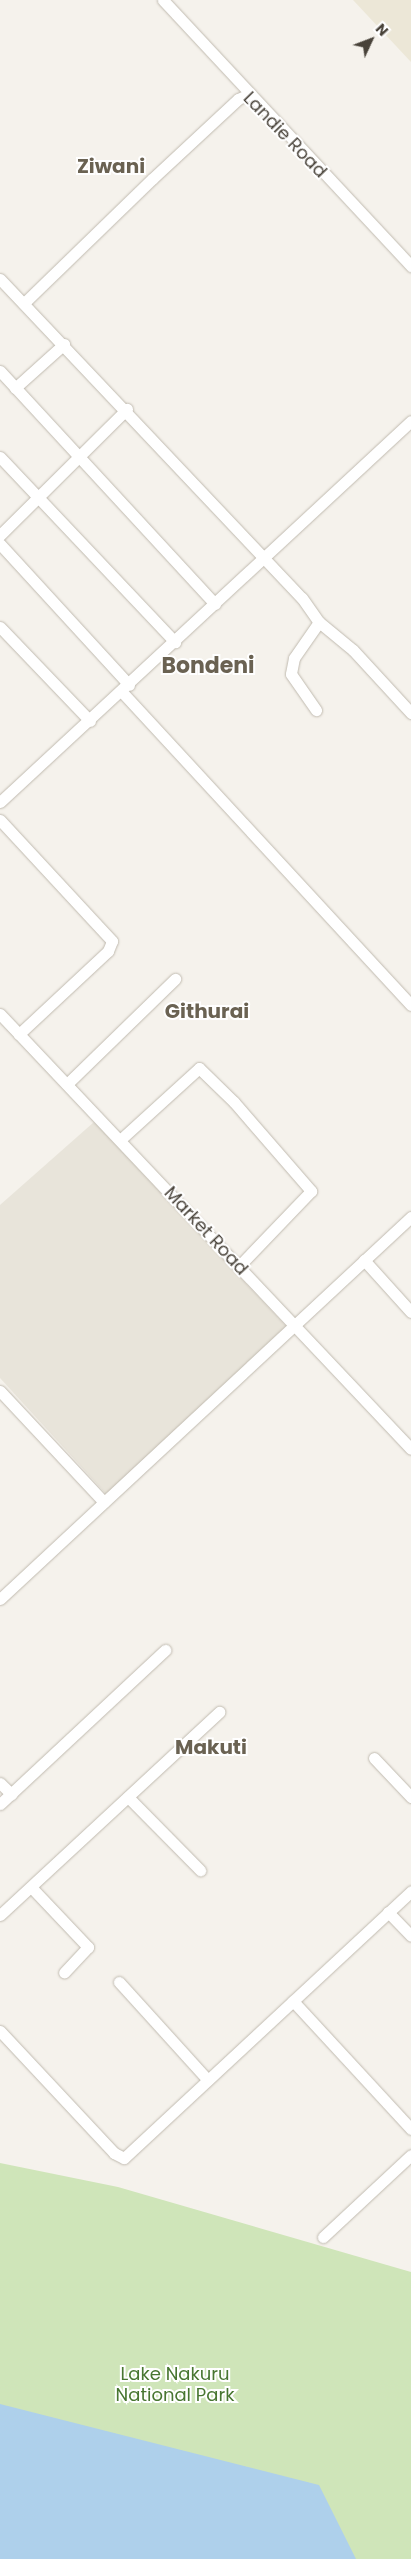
<!DOCTYPE html>
<html>
<head>
<meta charset="utf-8">
<style>
  body { margin:0 }
  #map { position:relative; width:411px; height:2559px; overflow:hidden; background:#f5f2ec; font-family:Poppins,sans-serif }
  div>[style] { position:absolute }
  .residential>* { inset:0; background:#e8e4da }
  .education>* { inset:0; background:#ece7d7 }
  .green>* { inset:0; background:#cfe5b9 }
  .water>* { inset:0; background:#aed0eb }
  .roads { filter:drop-shadow(0 0 1px #c0baaf) drop-shadow(0 0 1px #c0baaf) }
  .minor>* { height:11px; margin:-5.5px; padding:0 5.5px; transform-origin:5.5px; border-radius:5.5px; background:#fff }
  span { translate:-50% -50%; white-space:nowrap; text-align:center; line-height:1.15; -webkit-text-stroke:4px #fff; paint-order:stroke }
  .street-label { font-size:18px; color:#49433a }
  .park-label { font-size:18px; color:#487631 }
  .quarter-label { font-size:20px; color:#6a6252; font-weight:700 }
  .district-label { font-size:22px; color:#6a6252; font-weight:700 }
  .north { position:absolute; left:346px; top:15px; width:50px; height:50px; -webkit-text-stroke:4px #fff; paint-order:stroke; rotate:47deg; font-size:14px; font-weight:700; line-height:20px; text-align:center; color:#49433a }
  .north::after { content:''; display:block; margin:auto; width:18px; height:22px; background:#49433a; clip-path:polygon(50% 0,100% 100%,50% 72%,0 100%) }
</style>
</head>
<body>
<div id="map">
  <div class="residential">
    <div style="clip-path:polygon(94px 1122px,286px 1326px,107px 1495px,0 1378px,0 1205px)"></div>
  </div>
  <div class="education">
    <div style="clip-path:polygon(353px 0,411px 0,411px 62px)"></div>
  </div>
  <div class="green">
    <div style="clip-path:polygon(0 2163px,118px 2187px,411px 2272px,411px 2559px,0 2559px)"></div>
  </div>
  <div class="water">
    <div style="clip-path:polygon(0 2404px,319px 2485px,356px 2559px,0 2559px)"></div>
  </div>
  <div class="roads">
    <div class="minor">
      <div style="left:163px;top:0;width:364px;rotate:47deg"></div>
      <div style="left:0;top:279px;width:439px;rotate:46.6deg"></div>
      <div style="left:302px;top:598px;width:29px;rotate:55deg"></div>
      <div style="left:319px;top:622px;width:44px;rotate:124.8deg"></div>
      <div style="left:294px;top:658px;width:16px;rotate:101deg"></div>
      <div style="left:291px;top:674px;width:44px;rotate:55.2deg"></div>
      <div style="left:24px;top:303px;width:178px;rotate:-44.1deg"></div>
      <div style="left:152px;top:179px;width:117px;rotate:-42.9deg"></div>
      <div style="left:238px;top:99px;width:10px;rotate:-24deg"></div>
      <div style="left:0;top:371px;width:317px;rotate:47.3deg"></div>
      <div style="left:15px;top:388px;width:66px;rotate:-41.9deg"></div>
      <div style="left:0;top:457px;width:255px;rotate:46.6deg"></div>
      <div style="left:0;top:535px;width:179px;rotate:-44.8deg"></div>
      <div style="left:0;top:544px;width:191px;rotate:47.5deg"></div>
      <div style="left:319px;top:622px;width:44px;rotate:39.5deg"></div>
      <div style="left:353px;top:650px;width:86px;rotate:47.4deg"></div>
      <div style="left:0;top:627px;width:130px;rotate:46.2deg"></div>
      <div style="left:122px;top:692px;width:426px;rotate:47.3deg"></div>
      <div style="left:0;top:802px;width:560px;rotate:-42.83deg"></div>
      <div style="left:0;top:820px;width:165px;rotate:47.2deg"></div>
      <div style="left:112px;top:941px;width:11px;rotate:112deg"></div>
      <div style="left:108px;top:951px;width:122px;rotate:137deg"></div>
      <div style="left:0;top:1014px;width:598px;rotate:46.62deg"></div>
      <div style="left:67px;top:1084px;width:151px;rotate:-44.2deg"></div>
      <div style="left:120px;top:1140px;width:107px;rotate:-42.3deg"></div>
      <div style="left:199px;top:1068px;width:49px;rotate:44.2deg"></div>
      <div style="left:234px;top:1102px;width:118px;rotate:49.1deg"></div>
      <div style="left:311px;top:1191px;width:104px;rotate:133.8deg"></div>
      <div style="left:364px;top:1260px;width:70px;rotate:47.9deg"></div>
      <div style="left:0;top:1391px;width:152px;rotate:46.9deg"></div>
      <div style="left:0;top:1599px;width:561px;rotate:-42.91deg"></div>
      <div style="left:374px;top:1758px;width:54px;rotate:46.5deg"></div>
      <div style="left:0;top:1783px;width:16px;rotate:45deg"></div>
      <div style="left:128px;top:1797px;width:103px;rotate:45.4deg"></div>
      <div style="left:0;top:1804px;width:226px;rotate:-43deg"></div>
      <div style="left:31px;top:1887px;width:83px;rotate:46.5deg"></div>
      <div style="left:88px;top:1947px;width:35px;rotate:133deg"></div>
      <div style="left:388px;top:1912px;width:33px;rotate:46deg"></div>
      <div style="left:0;top:1915px;width:299px;rotate:-42.8deg"></div>
      <div style="left:119px;top:1982px;width:132px;rotate:47.8deg"></div>
      <div style="left:293px;top:2001px;width:174px;rotate:47.3deg"></div>
      <div style="left:0;top:2031px;width:167px;rotate:46.9deg"></div>
      <div style="left:114px;top:2153px;width:11px;rotate:27deg"></div>
      <div style="left:124px;top:2158px;width:392px;rotate:-42.9deg"></div>
      <div style="left:323px;top:2237px;width:120px;rotate:-43deg"></div>
    </div>
  </div>
  <div class="street-label">
    <span style="left:285px;top:135px;rotate:46deg">Landie Road</span>
    <span style="left:206px;top:1231px;rotate:47deg">Market Road</span>
  </div>
  <div class="park-label">
    <span style="left:175px;top:2385px">Lake Nakuru<br>National Park</span>
  </div>
  <div class="quarter-label">
    <span style="left:111px;top:166px">Ziwani</span>
    <span style="left:207px;top:1011px">Githurai</span>
    <span style="left:211px;top:1747px">Makuti</span>
  </div>
  <div class="district-label">
    <span style="left:208px;top:666px">Bondeni</span>
  </div>
  <div class="north">N</div>
</div>
</body>
</html>
